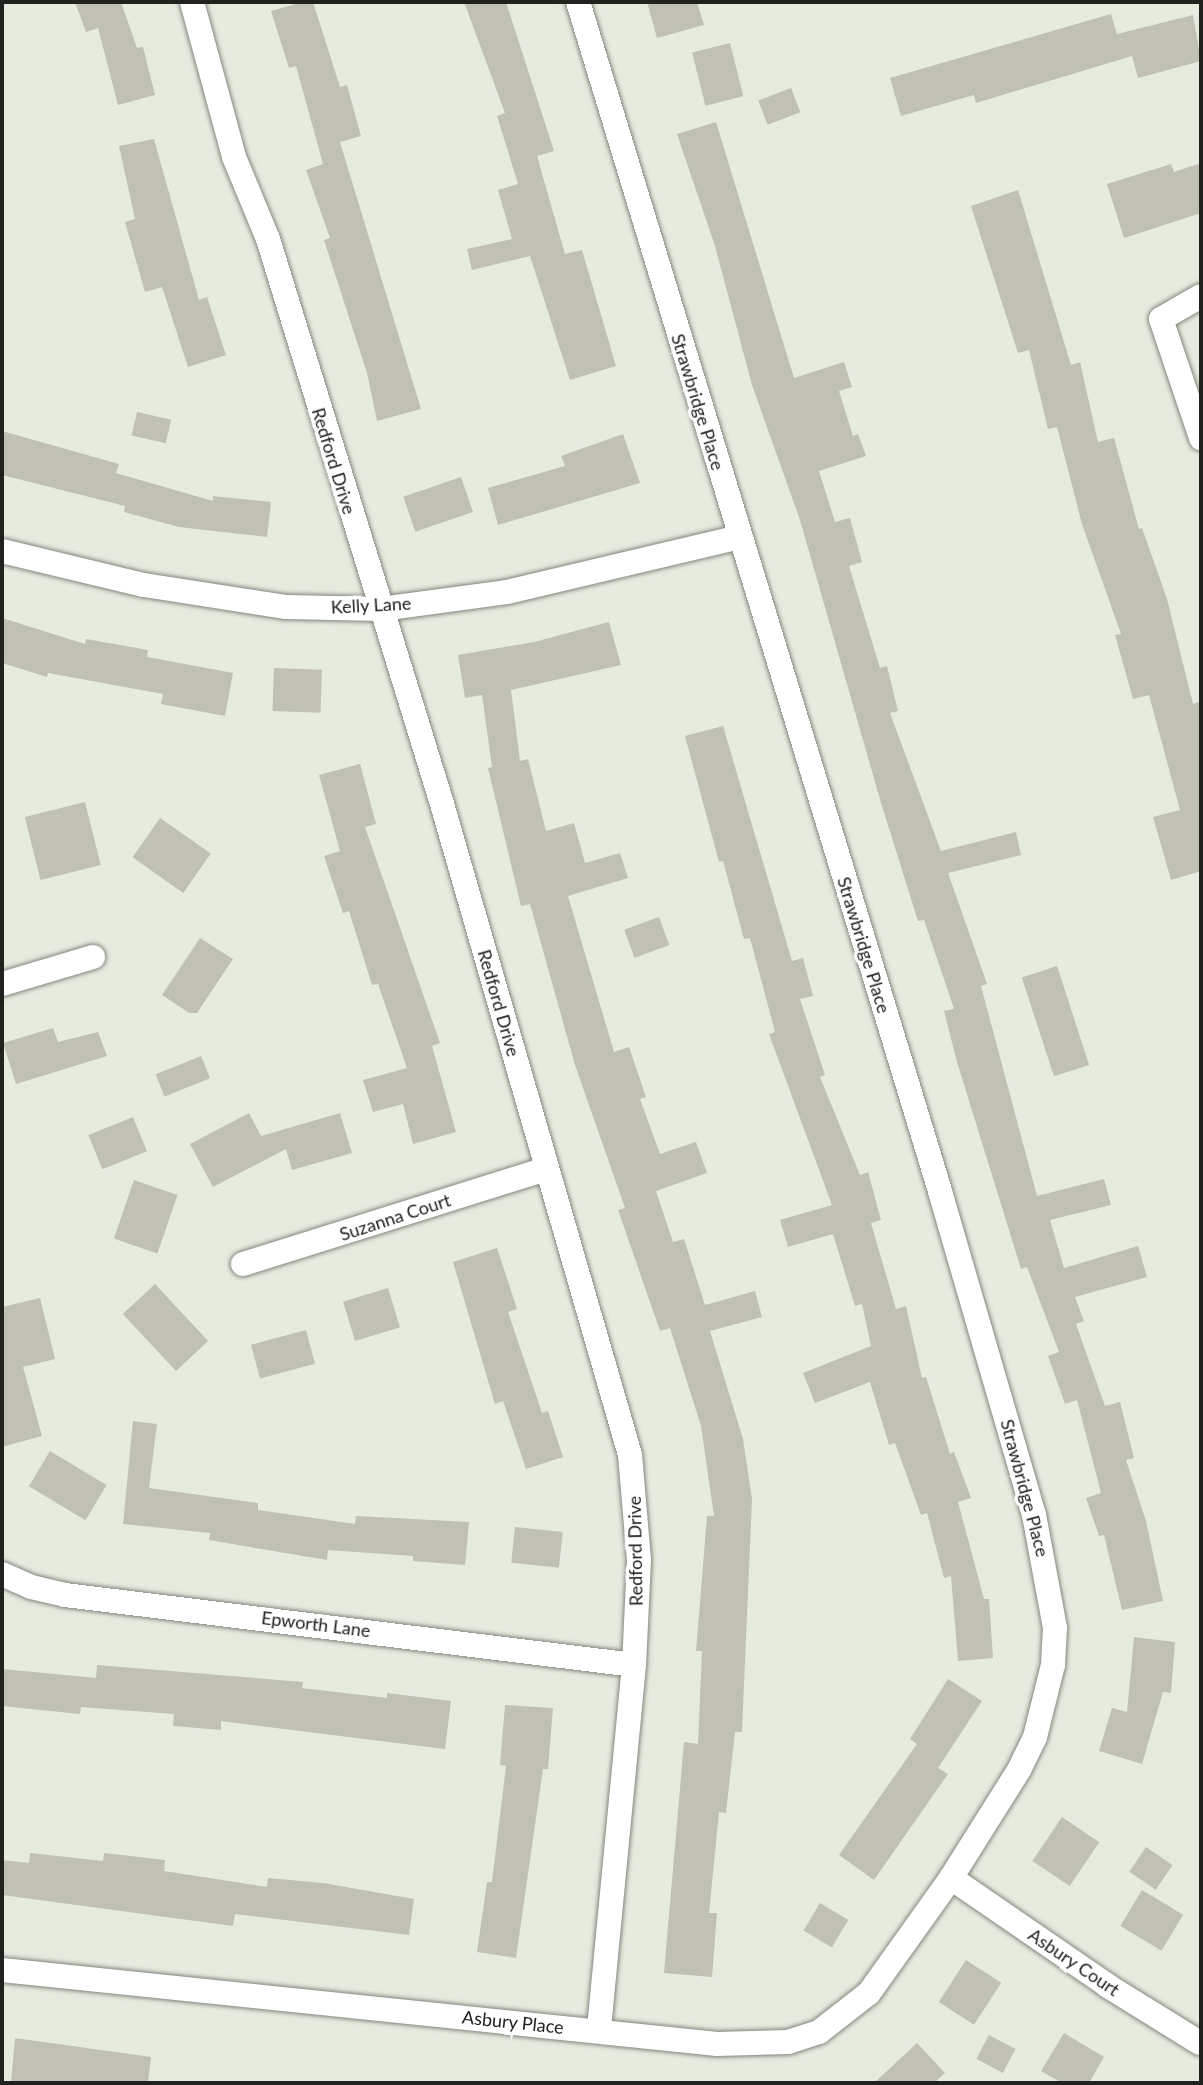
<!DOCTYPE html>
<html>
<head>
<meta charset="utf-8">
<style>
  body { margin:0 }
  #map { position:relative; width:1203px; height:2085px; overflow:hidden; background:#e5ebdf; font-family:Lato,sans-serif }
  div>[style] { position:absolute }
  .building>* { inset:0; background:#c1c0b5; transform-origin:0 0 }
  .roads { filter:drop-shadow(0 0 2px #83887e) drop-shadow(0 0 2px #83887e) }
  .street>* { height:24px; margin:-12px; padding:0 12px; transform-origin:12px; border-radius:12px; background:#fff }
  span { translate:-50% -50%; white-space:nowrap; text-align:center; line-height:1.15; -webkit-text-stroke:7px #fff; paint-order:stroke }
  .street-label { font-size:18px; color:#20221e }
  .frame { position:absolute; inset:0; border:4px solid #20221e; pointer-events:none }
</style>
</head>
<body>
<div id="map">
  <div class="building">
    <div style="clip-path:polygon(75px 2px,121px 2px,137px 48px,143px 47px,155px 95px,118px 105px,98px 28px,86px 32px)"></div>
    <div style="clip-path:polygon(303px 2px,313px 2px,340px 87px,347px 85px,361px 136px,340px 142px,421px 409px,377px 421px,367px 373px,324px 240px,330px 238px,306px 170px,323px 164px,296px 66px,289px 68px,271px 11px)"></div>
    <div style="clip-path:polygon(464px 2px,506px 2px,554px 151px,537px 156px,565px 254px,582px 250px,616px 366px,570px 380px,530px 256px,472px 270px,467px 249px,512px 239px,498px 190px,518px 184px,497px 116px,505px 113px)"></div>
    <div style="clip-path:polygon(647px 2px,697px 2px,704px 25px,657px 38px)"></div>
    <div style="clip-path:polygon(1111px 14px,1117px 34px,1193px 15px,1201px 61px,1138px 78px,1132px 56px,976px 103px,974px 95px,901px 116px,890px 78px)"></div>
    <div style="left:730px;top:43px;width:55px;height:39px;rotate:76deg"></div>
    <div style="left:791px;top:88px;width:26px;height:35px;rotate:69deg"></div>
    <div style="clip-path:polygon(716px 122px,794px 378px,844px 362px,852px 387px,839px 391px,853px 436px,858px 434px,866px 456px,819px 471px,835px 522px,850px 518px,862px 562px,849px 566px,880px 668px,887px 666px,898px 711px,890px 713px,941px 851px,1016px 832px,1021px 855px,948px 873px,987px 984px,981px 986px,1037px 1196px,1104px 1179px,1111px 1205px,1050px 1220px,1064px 1268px,1138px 1246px,1147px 1277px,1075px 1297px,1084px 1321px,1076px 1324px,1105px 1406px,1120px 1402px,1134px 1458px,1126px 1460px,1146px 1521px,1163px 1601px,1122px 1610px,1104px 1535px,1099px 1536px,1086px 1498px,1101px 1493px,1077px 1400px,1065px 1404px,1048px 1356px,1059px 1352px,1027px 1267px,1021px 1269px,957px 1062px,944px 1011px,954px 1009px,924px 920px,918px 921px,881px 803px,800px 520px,752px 385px,715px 246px,677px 134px)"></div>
    <div style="clip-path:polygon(154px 139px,199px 300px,207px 297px,226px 355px,188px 367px,162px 287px,145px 292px,125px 222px,135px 219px,119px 146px)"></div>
    <div style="clip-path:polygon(1201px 163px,1201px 213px,1124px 238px,1107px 184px,1171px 164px,1174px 172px)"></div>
    <div style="clip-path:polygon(1018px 190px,1071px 365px,1080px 362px,1098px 442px,1114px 438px,1139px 529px,1142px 528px,1167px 599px,1193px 704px,1201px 701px,1201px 871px,1171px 880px,1153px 817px,1180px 810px,1149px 695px,1133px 699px,1115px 635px,1121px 634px,1082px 524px,1057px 427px,1048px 429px,1029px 350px,1018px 353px,971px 206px)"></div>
    <div style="left:137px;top:412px;width:35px;height:24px;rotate:13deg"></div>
    <div style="clip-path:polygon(2px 431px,119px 464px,116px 473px,213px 501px,213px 496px,271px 502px,267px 537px,179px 527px,124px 512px,125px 506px,2px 475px)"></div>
    <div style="clip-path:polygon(623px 434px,640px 483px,498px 525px,488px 488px,565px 466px,561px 456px)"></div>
    <div style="left:461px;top:477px;width:37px;height:61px;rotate:71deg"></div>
    <div style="clip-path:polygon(2px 618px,85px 644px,86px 639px,148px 650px,147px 657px,233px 673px,225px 716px,161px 704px,163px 694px,48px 673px,47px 677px,2px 663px)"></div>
    <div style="clip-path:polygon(609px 622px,621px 665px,511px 690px,520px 761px,528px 759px,546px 831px,574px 823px,585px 863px,620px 853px,628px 878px,568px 896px,614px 1052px,629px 1047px,646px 1097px,640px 1099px,660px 1154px,696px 1142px,707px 1173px,656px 1191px,673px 1242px,684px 1239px,705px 1305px,755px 1291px,762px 1317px,710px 1331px,743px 1439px,752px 1499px,742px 1732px,735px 1732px,726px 1813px,719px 1812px,709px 1913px,717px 1913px,712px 1977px,664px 1973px,684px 1742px,698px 1744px,702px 1651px,696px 1651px,707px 1516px,714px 1516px,701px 1426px,670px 1328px,660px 1331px,618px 1210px,625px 1208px,575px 1065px,530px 904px,521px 906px,488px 768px,492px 767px,482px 695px,465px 698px,458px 655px,534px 642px)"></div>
    <div style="left:274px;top:668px;width:48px;height:43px;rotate:2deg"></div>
    <div style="clip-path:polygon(723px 726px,792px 961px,803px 958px,813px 996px,800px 999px,825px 1075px,820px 1077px,860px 1175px,868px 1172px,881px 1220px,871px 1223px,896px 1309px,906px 1306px,922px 1378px,926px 1377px,950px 1454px,954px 1452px,971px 1498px,958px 1502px,984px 1599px,989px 1599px,993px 1658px,958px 1661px,951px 1576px,944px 1578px,927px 1513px,921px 1515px,895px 1443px,889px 1445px,870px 1382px,815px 1403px,803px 1373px,871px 1346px,862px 1304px,855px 1306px,833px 1234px,788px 1247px,780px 1220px,832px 1205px,769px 1034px,775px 1032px,750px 938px,744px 939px,723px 861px,719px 862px,685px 736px)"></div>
    <div style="clip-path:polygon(360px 764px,376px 824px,365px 827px,440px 1043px,432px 1046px,456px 1132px,413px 1144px,403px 1104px,373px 1112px,363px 1080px,407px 1068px,378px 984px,372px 985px,349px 911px,343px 913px,324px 856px,340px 851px,319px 775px)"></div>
    <div style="left:85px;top:802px;width:65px;height:62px;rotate:76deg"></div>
    <div style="left:160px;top:818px;width:62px;height:48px;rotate:35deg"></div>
    <div style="left:659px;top:917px;width:30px;height:37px;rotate:70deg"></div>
    <div style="clip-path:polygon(200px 938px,233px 959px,197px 1013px,189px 1013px,162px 995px)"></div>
    <div style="left:1057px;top:966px;width:104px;height:37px;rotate:72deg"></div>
    <div style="clip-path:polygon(53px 1028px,58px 1042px,98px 1032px,107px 1056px,16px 1084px,3px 1043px)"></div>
    <div style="left:201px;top:1056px;width:24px;height:49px;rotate:68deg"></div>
    <div style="clip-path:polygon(249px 1113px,261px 1136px,340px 1113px,352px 1153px,292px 1170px,286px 1149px,213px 1187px,190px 1144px)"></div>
    <div style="left:133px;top:1117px;width:37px;height:48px;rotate:68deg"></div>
    <div style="left:134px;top:1180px;width:46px;height:62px;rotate:19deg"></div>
    <div style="clip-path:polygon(497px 1248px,517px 1309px,508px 1312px,542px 1413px,548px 1411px,563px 1457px,526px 1469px,503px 1401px,495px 1404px,453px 1262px)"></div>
    <div style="left:155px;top:1284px;width:78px;height:44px;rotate:47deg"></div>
    <div style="left:388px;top:1288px;width:41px;height:47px;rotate:73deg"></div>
    <div style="clip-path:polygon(40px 1298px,55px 1359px,23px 1367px,42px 1436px,2px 1447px,2px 1307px)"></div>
    <div style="left:306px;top:1330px;width:35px;height:57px;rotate:75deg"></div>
    <div style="clip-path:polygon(133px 1421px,157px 1424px,149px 1488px,258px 1503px,258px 1510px,355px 1524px,356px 1516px,469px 1522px,465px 1565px,413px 1561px,413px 1556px,328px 1550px,327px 1560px,209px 1540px,210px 1533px,123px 1524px)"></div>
    <div style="left:50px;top:1451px;width:66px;height:41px;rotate:31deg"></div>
    <div style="left:515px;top:1527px;width:48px;height:36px;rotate:6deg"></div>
    <div style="clip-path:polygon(1134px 1637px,1175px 1642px,1171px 1693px,1163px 1692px,1142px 1764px,1099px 1751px,1112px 1708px,1127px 1712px)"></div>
    <div style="clip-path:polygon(97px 1665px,303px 1682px,302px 1688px,387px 1698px,387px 1693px,451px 1701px,445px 1749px,221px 1721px,221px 1730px,173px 1726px,174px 1714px,81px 1707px,80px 1714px,2px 1706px,2px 1669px,96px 1678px)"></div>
    <div style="clip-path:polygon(948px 1679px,982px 1701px,938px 1768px,948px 1774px,874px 1880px,839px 1855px,917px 1744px,910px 1739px)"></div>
    <div style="clip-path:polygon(505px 1705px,553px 1708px,548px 1769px,543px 1769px,516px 1958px,477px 1952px,487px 1882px,492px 1882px,506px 1766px,500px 1765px)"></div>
    <div style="left:1062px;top:1817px;width:45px;height:53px;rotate:34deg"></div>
    <div style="left:1146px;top:1847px;width:32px;height:30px;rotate:34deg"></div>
    <div style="clip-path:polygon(30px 1853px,103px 1861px,104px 1853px,165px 1860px,164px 1871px,267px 1887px,268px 1878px,323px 1883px,414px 1899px,409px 1935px,235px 1914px,233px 1926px,2px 1895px,2px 1860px,29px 1863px)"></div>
    <div style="left:1142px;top:1890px;width:48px;height:42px;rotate:31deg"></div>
    <div style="left:820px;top:1903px;width:33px;height:32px;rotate:31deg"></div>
    <div style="left:966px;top:1960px;width:42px;height:50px;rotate:33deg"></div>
    <div style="clip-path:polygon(1064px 2033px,1104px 2057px,1089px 2083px,1062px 2083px,1041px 2071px)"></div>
    <div style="left:989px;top:2035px;width:30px;height:27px;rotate:28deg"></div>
    <div style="clip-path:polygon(15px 2038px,151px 2057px,148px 2083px,11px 2083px)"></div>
    <div style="clip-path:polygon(917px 2043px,945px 2073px,934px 2083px,874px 2083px)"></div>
  </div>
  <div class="roads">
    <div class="street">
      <div style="left:192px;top:2px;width:161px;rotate:74.8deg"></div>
      <div style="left:234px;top:157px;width:89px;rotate:67.5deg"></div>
      <div style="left:268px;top:239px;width:591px;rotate:72.88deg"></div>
      <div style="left:442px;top:804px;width:678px;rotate:73.89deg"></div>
      <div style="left:630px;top:1455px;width:105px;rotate:85.1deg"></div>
      <div style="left:639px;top:1560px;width:105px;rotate:92.7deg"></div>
      <div style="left:634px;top:1665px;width:367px;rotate:95.5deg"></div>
      <div style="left:1201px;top:296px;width:46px;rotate:150.1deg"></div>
      <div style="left:1161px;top:319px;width:126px;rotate:71.4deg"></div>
      <div style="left:2px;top:551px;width:146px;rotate:13.5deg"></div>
      <div style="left:144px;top:585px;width:144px;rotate:8.8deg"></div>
      <div style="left:286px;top:607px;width:95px;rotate:1.2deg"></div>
      <div style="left:381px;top:609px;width:127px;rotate:-7.7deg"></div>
      <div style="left:507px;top:592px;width:238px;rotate:-13.3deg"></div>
      <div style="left:2px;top:984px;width:95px;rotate:-16.5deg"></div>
      <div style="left:243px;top:1264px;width:318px;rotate:-17.4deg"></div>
      <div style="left:2px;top:1574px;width:32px;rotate:24deg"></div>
      <div style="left:31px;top:1587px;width:35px;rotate:13deg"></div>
      <div style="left:65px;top:1595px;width:573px;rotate:7.01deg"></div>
      <div style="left:951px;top:1878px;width:191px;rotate:34.5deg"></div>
      <div style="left:1108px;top:1986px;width:108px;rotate:31.8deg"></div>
      <div style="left:2px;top:1970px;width:719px;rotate:5.91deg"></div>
      <div style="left:717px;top:2044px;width:71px;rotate:-1.6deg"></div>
      <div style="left:788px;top:2042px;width:33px;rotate:-18deg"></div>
      <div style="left:819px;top:2032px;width:63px;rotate:-38deg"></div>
      <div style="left:869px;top:1993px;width:141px;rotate:-54.5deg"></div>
      <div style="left:951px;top:1878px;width:128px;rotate:-57.8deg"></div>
      <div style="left:1019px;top:1770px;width:37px;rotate:-64deg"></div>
      <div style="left:1035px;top:1737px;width:74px;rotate:-76deg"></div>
      <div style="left:1053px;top:1665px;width:37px;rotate:-87deg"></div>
      <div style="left:1055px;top:1628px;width:115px;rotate:-100.5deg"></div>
      <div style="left:1034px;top:1515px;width:337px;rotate:-106.2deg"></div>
      <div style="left:940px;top:1191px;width:1243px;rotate:-106.93deg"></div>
    </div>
  </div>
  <div class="street-label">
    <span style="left:698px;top:402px;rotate:73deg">Strawbridge Place</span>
    <span style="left:334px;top:461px;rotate:73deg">Redford Drive</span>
    <span style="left:371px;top:605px;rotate:-3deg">Kelly Lane</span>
    <span style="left:864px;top:945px;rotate:73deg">Strawbridge Place</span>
    <span style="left:499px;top:1003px;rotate:74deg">Redford Drive</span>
    <span style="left:395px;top:1217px;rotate:-18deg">Suzanna Court</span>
    <span style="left:1025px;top:1488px;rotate:75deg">Strawbridge Place</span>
    <span style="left:635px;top:1551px;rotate:-91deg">Redford Drive</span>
    <span style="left:316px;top:1624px;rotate:7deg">Epworth Lane</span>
    <span style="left:1074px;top:1962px;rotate:34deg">Asbury Court</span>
    <span style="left:513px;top:2022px;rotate:6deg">Asbury Place</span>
  </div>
  <div class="frame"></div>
</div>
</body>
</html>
